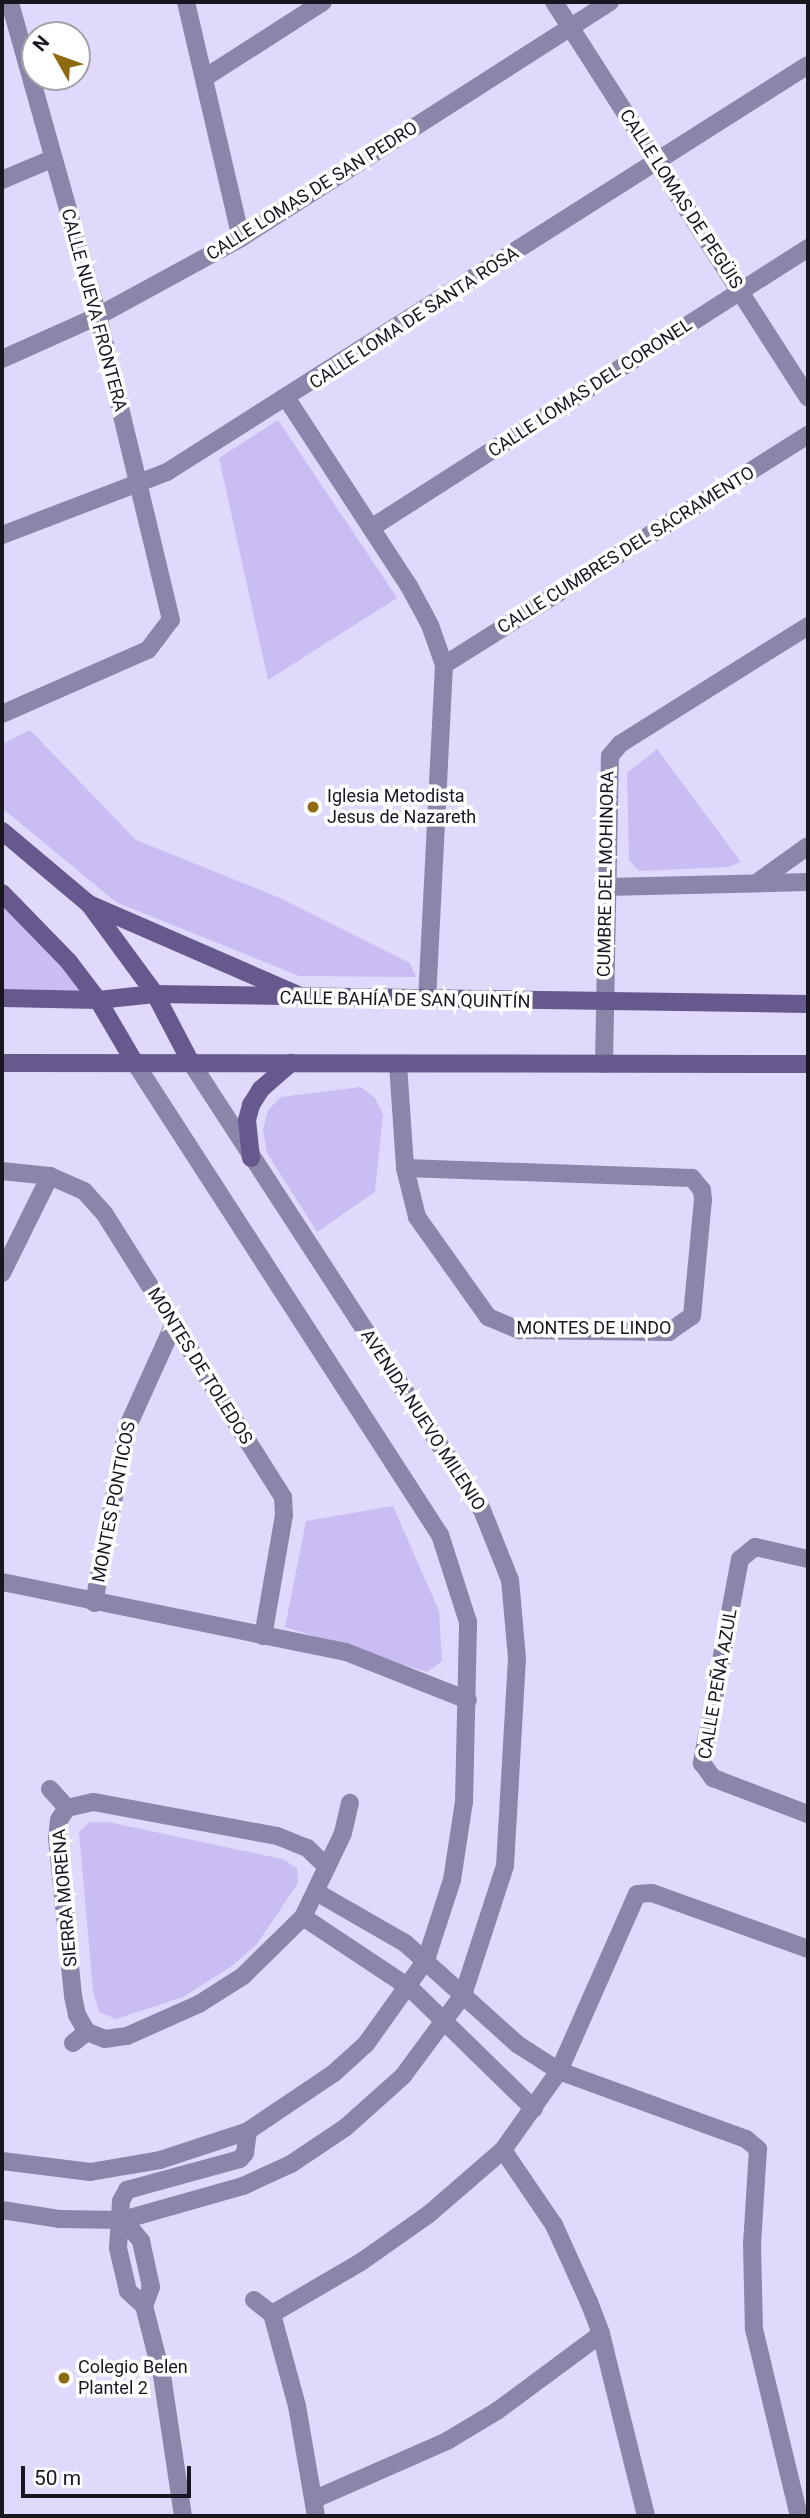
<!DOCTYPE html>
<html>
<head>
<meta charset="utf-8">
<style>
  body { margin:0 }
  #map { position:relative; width:810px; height:2518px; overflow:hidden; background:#e1d9fb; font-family:Roboto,sans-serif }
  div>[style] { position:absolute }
  .green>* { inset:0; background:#c9bdf3 }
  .street>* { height:18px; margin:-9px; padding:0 9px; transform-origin:9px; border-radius:9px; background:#8d85a9 }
  .secondary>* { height:18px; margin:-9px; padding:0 9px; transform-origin:9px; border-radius:9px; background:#67598d }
  .dots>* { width:19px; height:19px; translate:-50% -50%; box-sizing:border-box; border:4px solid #fff; border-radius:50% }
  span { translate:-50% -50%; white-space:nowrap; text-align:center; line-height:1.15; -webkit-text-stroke:7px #fff; paint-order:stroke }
  .street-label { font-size:18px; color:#191622 }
  .poi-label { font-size:18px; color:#191622 }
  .left { translate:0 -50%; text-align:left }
  .frame { position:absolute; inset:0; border:4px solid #191622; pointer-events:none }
  .north { position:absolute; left:21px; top:21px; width:70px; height:70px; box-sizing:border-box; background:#fff; border:2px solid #a3a2a7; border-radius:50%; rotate:310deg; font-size:19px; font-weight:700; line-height:28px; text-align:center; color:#191622 }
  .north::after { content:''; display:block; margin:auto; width:24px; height:32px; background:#8e6b0f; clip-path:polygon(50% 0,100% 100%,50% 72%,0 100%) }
  .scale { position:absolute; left:21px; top:2466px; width:170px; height:32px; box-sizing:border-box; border:4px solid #191622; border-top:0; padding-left:9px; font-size:21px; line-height:24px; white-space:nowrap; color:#191622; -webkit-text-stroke:5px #fff; paint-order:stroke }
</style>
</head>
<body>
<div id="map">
  <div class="green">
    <div style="clip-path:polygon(278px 420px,397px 598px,268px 680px,219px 458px)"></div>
    <div style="clip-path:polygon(30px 730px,136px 840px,280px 898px,410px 963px,416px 977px,299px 976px,116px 902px,2px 808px,2px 744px)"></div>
    <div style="clip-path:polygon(657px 749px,741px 862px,728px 867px,639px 871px,629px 860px,627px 773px)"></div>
    <div style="clip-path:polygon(2px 893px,88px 1000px,2px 1000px)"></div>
    <div style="clip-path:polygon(361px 1087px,375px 1098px,383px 1114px,375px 1192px,317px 1232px,267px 1153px,263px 1130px,268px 1110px,281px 1097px)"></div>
    <div style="clip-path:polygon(393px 1506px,439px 1611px,442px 1661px,427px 1672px,285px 1627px,306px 1521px)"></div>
    <div style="clip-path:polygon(90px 1822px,108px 1822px,282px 1859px,297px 1868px,298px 1883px,257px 1944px,232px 1966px,183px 1997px,116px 2019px,99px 2012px,93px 1991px,79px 1832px)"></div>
  </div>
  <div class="street">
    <div style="left:186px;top:2px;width:242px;rotate:76.9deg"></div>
    <div style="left:554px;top:2px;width:470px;rotate:57.3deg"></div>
    <div style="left:206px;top:77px;width:139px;rotate:-32.7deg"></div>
    <div style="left:2px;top:180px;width:54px;rotate:-22.8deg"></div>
    <div style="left:2px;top:359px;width:105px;rotate:-24.1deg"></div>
    <div style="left:98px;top:316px;width:163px;rotate:-28.6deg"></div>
    <div style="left:241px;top:238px;width:438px;rotate:-32.6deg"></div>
    <div style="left:287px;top:399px;width:223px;rotate:56.9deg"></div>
    <div style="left:409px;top:586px;width:44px;rotate:61.7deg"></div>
    <div style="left:430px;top:625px;width:42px;rotate:70.7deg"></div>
    <div style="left:444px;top:665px;width:333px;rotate:92.9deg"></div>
    <div style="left:371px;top:528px;width:519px;rotate:-32.65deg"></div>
    <div style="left:2px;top:535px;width:177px;rotate:-20.9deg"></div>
    <div style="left:167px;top:472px;width:759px;rotate:-32.41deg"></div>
    <div style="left:444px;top:665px;width:431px;rotate:-32.3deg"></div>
    <div style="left:2px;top:714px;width:159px;rotate:-23.7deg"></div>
    <div style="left:148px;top:650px;width:38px;rotate:-53deg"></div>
    <div style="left:171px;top:620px;width:313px;rotate:-103.5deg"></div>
    <div style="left:98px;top:316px;width:326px;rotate:-105.7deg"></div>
    <div style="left:759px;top:881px;width:60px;rotate:-35.5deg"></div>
    <div style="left:606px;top:887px;width:202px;rotate:-1.4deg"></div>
    <div style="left:398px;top:1064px;width:104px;rotate:86.1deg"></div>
    <div style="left:405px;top:1168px;width:50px;rotate:76.2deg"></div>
    <div style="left:417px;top:1217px;width:123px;rotate:54.6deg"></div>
    <div style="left:488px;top:1317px;width:34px;rotate:23deg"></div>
    <div style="left:519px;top:1330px;width:150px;rotate:0.8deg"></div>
    <div style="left:669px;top:1332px;width:28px;rotate:-35deg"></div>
    <div style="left:692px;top:1316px;width:117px;rotate:-84.6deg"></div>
    <div style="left:703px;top:1200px;width:10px;rotate:-96deg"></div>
    <div style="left:702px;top:1190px;width:16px;rotate:-130deg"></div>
    <div style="left:692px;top:1178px;width:287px;rotate:-178deg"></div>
    <div style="left:604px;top:1064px;width:308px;rotate:-88.9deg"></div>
    <div style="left:610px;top:756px;width:16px;rotate:-50deg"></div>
    <div style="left:620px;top:744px;width:222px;rotate:-32.1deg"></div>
    <div style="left:2px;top:1171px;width:48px;rotate:5.9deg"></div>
    <div style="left:50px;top:1176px;width:37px;rotate:24deg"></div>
    <div style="left:84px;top:1191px;width:30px;rotate:48deg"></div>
    <div style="left:104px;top:1213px;width:336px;rotate:57.8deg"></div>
    <div style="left:283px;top:1497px;width:18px;rotate:87deg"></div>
    <div style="left:284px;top:1515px;width:123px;rotate:99.8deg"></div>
    <div style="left:2px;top:1273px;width:108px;rotate:-63.7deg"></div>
    <div style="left:808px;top:1559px;width:54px;rotate:-167.2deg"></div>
    <div style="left:755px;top:1547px;width:19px;rotate:141deg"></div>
    <div style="left:740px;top:1559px;width:208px;rotate:100.6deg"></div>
    <div style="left:702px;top:1763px;width:19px;rotate:54deg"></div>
    <div style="left:713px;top:1778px;width:102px;rotate:20.8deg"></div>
    <div style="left:2px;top:1582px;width:351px;rotate:11.5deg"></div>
    <div style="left:346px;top:1652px;width:131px;rotate:21.5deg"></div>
    <div style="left:94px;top:1603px;width:178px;rotate:-79.3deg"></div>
    <div style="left:127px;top:1428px;width:112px;rotate:-65.7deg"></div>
    <div style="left:50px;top:1789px;width:25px;rotate:48deg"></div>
    <div style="left:327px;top:1867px;width:28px;rotate:-136deg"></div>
    <div style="left:307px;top:1848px;width:32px;rotate:-158deg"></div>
    <div style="left:277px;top:1836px;width:187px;rotate:-169.5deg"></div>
    <div style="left:93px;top:1802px;width:27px;rotate:167deg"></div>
    <div style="left:67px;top:1808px;width:14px;rotate:124deg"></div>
    <div style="left:59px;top:1820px;width:18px;rotate:96deg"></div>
    <div style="left:57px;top:1838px;width:159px;rotate:84.2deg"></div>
    <div style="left:73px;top:1996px;width:19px;rotate:78deg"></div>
    <div style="left:77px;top:2015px;width:20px;rotate:60deg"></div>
    <div style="left:87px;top:2032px;width:19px;rotate:21deg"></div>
    <div style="left:105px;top:2039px;width:22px;rotate:-8deg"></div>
    <div style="left:127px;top:2036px;width:79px;rotate:-24deg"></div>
    <div style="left:199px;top:2004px;width:52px;rotate:-32.5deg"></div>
    <div style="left:243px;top:1976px;width:84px;rotate:-44.5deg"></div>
    <div style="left:303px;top:1917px;width:93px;rotate:-64.5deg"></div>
    <div style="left:343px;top:1833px;width:31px;rotate:-77deg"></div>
    <div style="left:318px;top:1893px;width:100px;rotate:29.9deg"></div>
    <div style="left:405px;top:1943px;width:151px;rotate:42deg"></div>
    <div style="left:517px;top:2044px;width:50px;rotate:32.7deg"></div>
    <div style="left:559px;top:2071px;width:199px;rotate:20deg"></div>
    <div style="left:746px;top:2139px;width:16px;rotate:40deg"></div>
    <div style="left:758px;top:2149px;width:95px;rotate:93.6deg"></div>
    <div style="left:752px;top:2244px;width:85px;rotate:88.7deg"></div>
    <div style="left:754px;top:2329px;width:192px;rotate:76.5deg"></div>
    <div style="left:303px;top:1917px;width:128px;rotate:33.6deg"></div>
    <div style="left:410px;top:1988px;width:173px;rotate:44.3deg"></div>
    <div style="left:73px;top:2043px;width:18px;rotate:-38deg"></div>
    <div style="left:503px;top:2150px;width:91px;rotate:55.8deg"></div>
    <div style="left:554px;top:2225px;width:85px;rotate:65.6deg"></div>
    <div style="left:589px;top:2302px;width:34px;rotate:69deg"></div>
    <div style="left:601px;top:2334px;width:187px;rotate:76.1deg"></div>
    <div style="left:2px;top:2161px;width:89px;rotate:7.1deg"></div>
    <div style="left:90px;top:2172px;width:71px;rotate:-9.7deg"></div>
    <div style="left:160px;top:2160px;width:93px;rotate:-18.2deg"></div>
    <div style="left:248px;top:2131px;width:104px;rotate:-34deg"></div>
    <div style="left:334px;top:2073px;width:43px;rotate:-42.2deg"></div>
    <div style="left:366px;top:2044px;width:103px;rotate:-54.5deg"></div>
    <div style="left:426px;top:1960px;width:84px;rotate:-72deg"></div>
    <div style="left:452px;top:1880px;width:79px;rotate:-81.3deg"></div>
    <div style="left:464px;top:1802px;width:180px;rotate:-88.7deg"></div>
    <div style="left:468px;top:1622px;width:91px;rotate:-107.8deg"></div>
    <div style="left:440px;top:1535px;width:562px;rotate:-122.87deg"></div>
    <div style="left:2px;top:2210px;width:59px;rotate:8.8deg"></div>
    <div style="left:60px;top:2219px;width:63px;rotate:0.9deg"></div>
    <div style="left:123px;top:2220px;width:125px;rotate:-15.8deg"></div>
    <div style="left:243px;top:2186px;width:53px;rotate:-24.6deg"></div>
    <div style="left:291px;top:2164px;width:66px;rotate:-33.9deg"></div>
    <div style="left:346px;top:2127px;width:76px;rotate:-41.8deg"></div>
    <div style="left:403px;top:2076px;width:101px;rotate:-53.5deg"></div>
    <div style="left:463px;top:1995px;width:136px;rotate:-72deg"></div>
    <div style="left:505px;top:1866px;width:208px;rotate:-86.7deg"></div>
    <div style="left:517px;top:1658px;width:78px;rotate:-95.1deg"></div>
    <div style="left:510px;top:1580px;width:75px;rotate:-111.8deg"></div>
    <div style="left:482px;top:1510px;width:536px;rotate:-123.04deg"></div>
    <div style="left:123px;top:2220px;width:28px;rotate:49deg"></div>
    <div style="left:141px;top:2241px;width:47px;rotate:77.7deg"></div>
    <div style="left:151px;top:2287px;width:20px;rotate:110deg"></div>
    <div style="left:254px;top:2300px;width:23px;rotate:38deg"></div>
    <div style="left:272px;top:2314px;width:103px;rotate:-30.3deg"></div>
    <div style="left:361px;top:2262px;width:83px;rotate:-35.2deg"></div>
    <div style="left:429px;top:2214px;width:98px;rotate:-40.9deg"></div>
    <div style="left:503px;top:2150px;width:97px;rotate:-54.7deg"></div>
    <div style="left:559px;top:2071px;width:193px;rotate:-66.2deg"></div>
    <div style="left:637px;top:1894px;width:15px;rotate:-4deg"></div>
    <div style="left:652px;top:1893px;width:166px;rotate:19.7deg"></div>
    <div style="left:272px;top:2314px;width:95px;rotate:74.8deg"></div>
    <div style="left:297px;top:2406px;width:112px;rotate:80.2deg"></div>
    <div style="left:315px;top:2499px;width:144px;rotate:-23.7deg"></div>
    <div style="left:447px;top:2441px;width:58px;rotate:-31deg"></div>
    <div style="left:497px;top:2411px;width:129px;rotate:-36.5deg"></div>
    <div style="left:183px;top:2516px;width:142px;rotate:-98.5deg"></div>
    <div style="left:162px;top:2376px;width:72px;rotate:-104.4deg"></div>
    <div style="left:144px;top:2306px;width:22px;rotate:-137deg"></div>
    <div style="left:128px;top:2291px;width:44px;rotate:-103.1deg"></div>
    <div style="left:118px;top:2248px;width:47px;rotate:-86.3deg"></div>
    <div style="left:121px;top:2201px;width:13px;rotate:-61deg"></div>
    <div style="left:127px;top:2190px;width:117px;rotate:-15.3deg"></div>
    <div style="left:240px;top:2159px;width:8px;rotate:-50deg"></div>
    <div style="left:245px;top:2153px;width:22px;rotate:-82deg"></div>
  </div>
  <div class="secondary">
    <div style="left:2px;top:831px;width:114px;rotate:40deg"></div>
    <div style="left:89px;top:904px;width:112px;rotate:53.7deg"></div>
    <div style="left:155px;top:994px;width:76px;rotate:62.4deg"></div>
    <div style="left:2px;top:893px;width:96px;rotate:45.8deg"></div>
    <div style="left:69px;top:962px;width:48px;rotate:52.7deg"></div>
    <div style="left:98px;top:1000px;width:73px;rotate:59.6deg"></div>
    <div style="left:89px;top:904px;width:228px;rotate:23.5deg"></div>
    <div style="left:2px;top:998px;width:96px;rotate:1.2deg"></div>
    <div style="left:98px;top:1000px;width:57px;rotate:-6deg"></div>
    <div style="left:155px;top:994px;width:653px;rotate:0.88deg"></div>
    <div style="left:2px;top:1063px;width:806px;rotate:0.07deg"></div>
    <div style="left:251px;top:1158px;width:38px;rotate:-96deg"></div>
    <div style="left:247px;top:1120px;width:16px;rotate:-75deg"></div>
    <div style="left:251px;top:1105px;width:19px;rotate:-58deg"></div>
    <div style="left:261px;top:1089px;width:40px;rotate:-41deg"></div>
  </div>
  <div class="dots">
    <div style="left:313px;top:807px;background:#8e6b0f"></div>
    <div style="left:64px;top:2378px;background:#8e6b0f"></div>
  </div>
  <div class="street-label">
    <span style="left:312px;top:191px;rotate:-32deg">CALLE LOMAS DE SAN PEDRO</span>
    <span style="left:681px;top:199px;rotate:57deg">CALLE LOMAS DE PEGÜIS</span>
    <span style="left:94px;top:310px;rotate:75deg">CALLE NUEVA FRONTERA</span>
    <span style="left:414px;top:318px;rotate:-33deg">CALLE LOMA DE SANTA ROSA</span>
    <span style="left:590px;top:388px;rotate:-33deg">CALLE LOMAS DEL CORONEL</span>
    <span style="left:626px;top:550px;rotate:-32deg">CALLE CUMBRES DEL SACRAMENTO</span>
    <span style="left:606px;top:874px;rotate:-89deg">CUMBRE DEL MOHINORA</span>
    <span style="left:405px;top:1000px;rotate:1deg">CALLE BAHÍA DE SAN QUINTÍN</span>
    <span style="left:594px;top:1328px">MONTES DE LINDO</span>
    <span style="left:200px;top:1366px;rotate:58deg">MONTES DE TOLEDOS</span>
    <span style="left:423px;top:1420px;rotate:57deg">AVENIDA NUEVO MILENIO</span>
    <span style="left:114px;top:1502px;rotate:-79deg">MONTES PONTICOS</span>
    <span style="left:718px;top:1684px;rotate:-80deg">CALLE PEÑA AZUL</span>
    <span style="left:65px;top:1898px;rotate:-95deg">SIERRA MORENA</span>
  </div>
  <div class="poi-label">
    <span class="left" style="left:327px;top:807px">Iglesia Metodista<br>Jesus de Nazareth</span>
    <span class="left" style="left:78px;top:2378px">Colegio Belen<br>Plantel 2</span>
  </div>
  <div class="frame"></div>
  <div class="north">N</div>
  <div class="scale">50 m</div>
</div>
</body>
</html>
